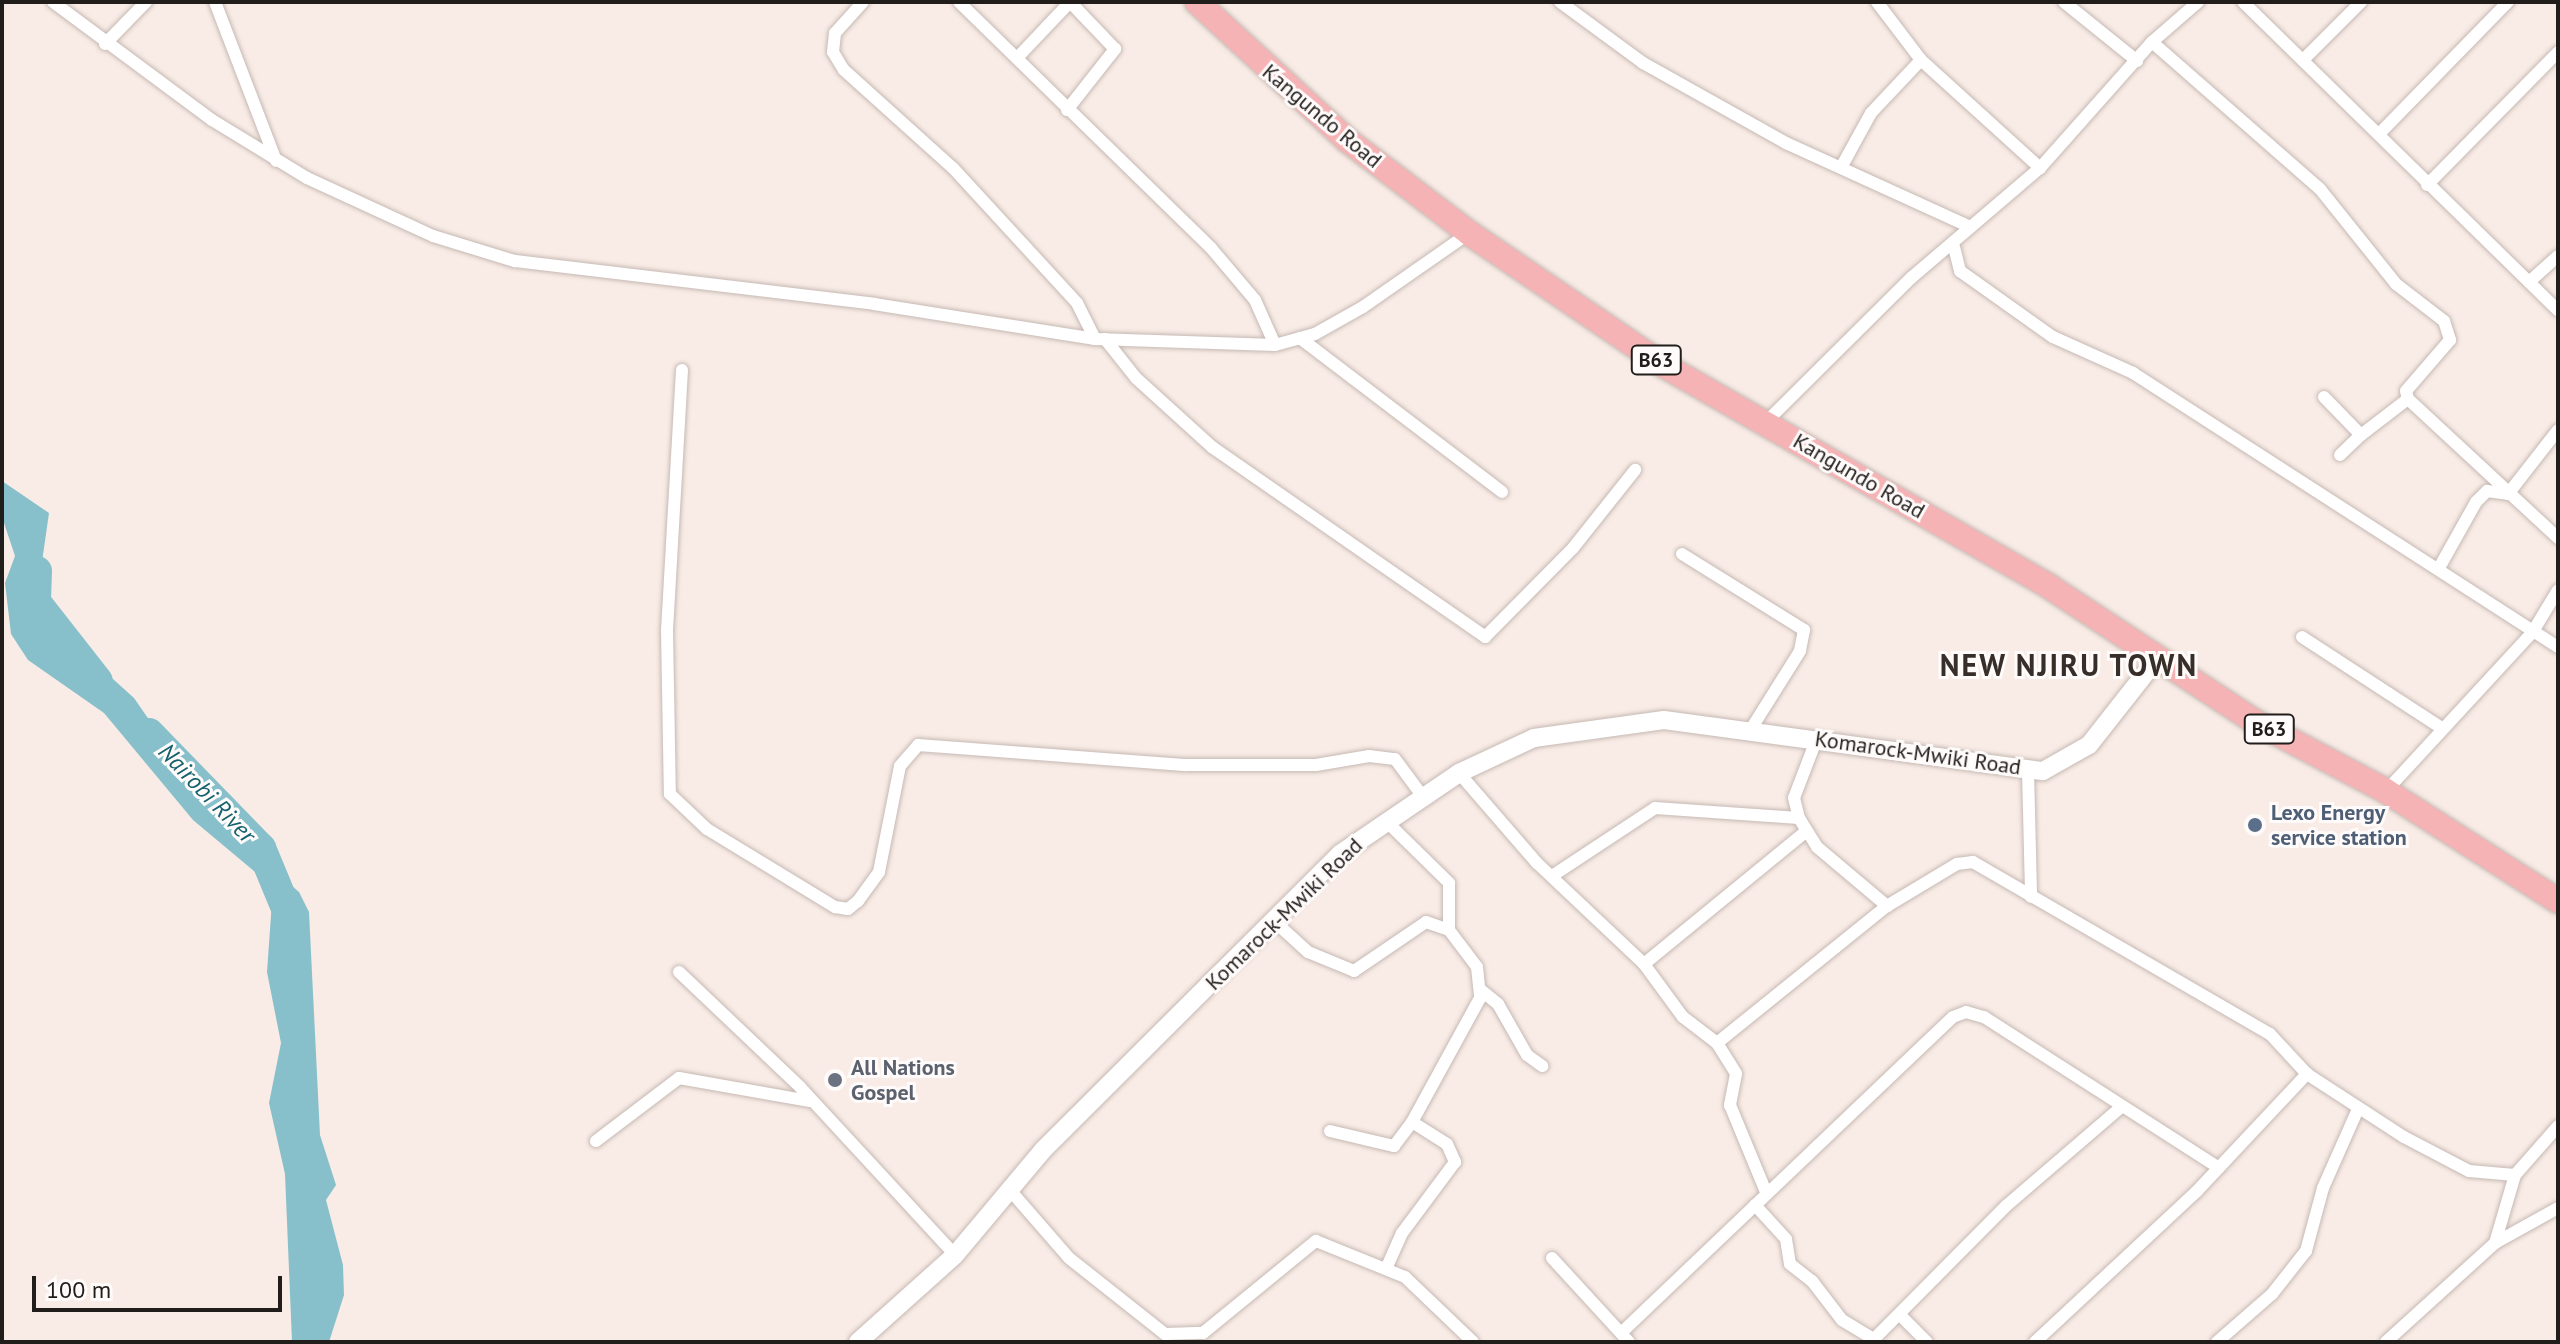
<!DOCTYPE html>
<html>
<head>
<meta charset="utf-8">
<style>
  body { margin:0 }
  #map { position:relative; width:2560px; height:1344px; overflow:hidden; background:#f9ece6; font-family:"PT Sans",sans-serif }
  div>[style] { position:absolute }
  .water>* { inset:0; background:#87c0cb }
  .river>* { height:30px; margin:-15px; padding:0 15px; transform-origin:15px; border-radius:15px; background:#87c0cb }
  .roads { filter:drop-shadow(0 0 2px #c6b9b4) drop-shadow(0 0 2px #c6b9b4) }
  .street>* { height:12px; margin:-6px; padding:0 6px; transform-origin:6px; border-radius:6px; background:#fff }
  .secondary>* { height:18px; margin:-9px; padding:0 9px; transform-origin:9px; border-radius:9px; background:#fff }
  .highway>* { height:24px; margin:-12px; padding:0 12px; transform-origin:12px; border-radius:12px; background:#f5b3b5 }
  .dots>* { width:22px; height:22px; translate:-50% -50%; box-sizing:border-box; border:4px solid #fefbfa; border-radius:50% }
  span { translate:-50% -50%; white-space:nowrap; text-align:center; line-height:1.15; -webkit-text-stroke:6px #fefbfa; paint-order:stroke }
  .shield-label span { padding:2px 6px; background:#fefbfa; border:2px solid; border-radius:6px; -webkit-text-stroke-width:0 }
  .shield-label { font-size:20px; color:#211d1b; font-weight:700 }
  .street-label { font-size:22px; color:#211d1b }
  .service-label { font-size:22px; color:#4e5e75; font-weight:700 }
  .left { translate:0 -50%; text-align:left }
  .worship-label { font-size:22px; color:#5b616d; font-weight:700 }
  .water-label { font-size:24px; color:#14616e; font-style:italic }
  .district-label { font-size:30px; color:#372d29; font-weight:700; letter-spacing:2px }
  .frame { position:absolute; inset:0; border:4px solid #211d1b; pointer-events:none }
  .scale { position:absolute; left:32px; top:1276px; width:250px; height:36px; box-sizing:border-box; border:4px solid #211d1b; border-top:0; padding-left:10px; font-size:24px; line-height:28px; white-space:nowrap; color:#211d1b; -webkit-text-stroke:6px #fefbfa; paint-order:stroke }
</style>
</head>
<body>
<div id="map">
  <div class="water">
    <div style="clip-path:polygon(2px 481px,49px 513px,39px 583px,44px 632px,103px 670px,134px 698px,224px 828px,299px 892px,309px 912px,320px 1135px,336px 1185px,326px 1200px,343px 1265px,344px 1295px,329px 1342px,292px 1342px,285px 1174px,269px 1103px,281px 1043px,267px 972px,273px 887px,193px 820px,104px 713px,28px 660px,11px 634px,5px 583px,15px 556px,2px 517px)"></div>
  </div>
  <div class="river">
    <div style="left:37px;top:571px;width:31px;rotate:92deg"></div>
    <div style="left:36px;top:602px;width:100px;rotate:51.9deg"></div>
    <div style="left:149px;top:733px;width:161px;rotate:45.8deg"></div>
    <div style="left:261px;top:848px;width:63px;rotate:67.5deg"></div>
  </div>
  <div class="roads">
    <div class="street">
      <div style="left:53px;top:2px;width:198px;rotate:36.6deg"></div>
      <div style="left:212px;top:120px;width:111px;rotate:31.4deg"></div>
      <div style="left:307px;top:178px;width:139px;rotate:24.7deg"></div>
      <div style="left:433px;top:236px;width:86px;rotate:17deg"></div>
      <div style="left:515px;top:261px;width:362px;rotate:6.8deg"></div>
      <div style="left:874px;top:304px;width:224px;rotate:9deg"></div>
      <div style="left:1095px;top:339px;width:180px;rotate:1.9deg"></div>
      <div style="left:1275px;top:345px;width:41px;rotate:-15.4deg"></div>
      <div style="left:1315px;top:334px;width:55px;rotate:-29.4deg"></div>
      <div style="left:1363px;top:307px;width:129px;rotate:-34.9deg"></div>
      <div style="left:215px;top:2px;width:170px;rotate:69deg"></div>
      <div style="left:863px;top:2px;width:42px;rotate:132.1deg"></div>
      <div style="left:835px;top:33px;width:19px;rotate:96deg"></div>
      <div style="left:833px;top:52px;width:21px;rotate:59deg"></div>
      <div style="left:844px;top:70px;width:147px;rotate:42deg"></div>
      <div style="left:953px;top:168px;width:183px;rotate:47.4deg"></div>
      <div style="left:1077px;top:303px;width:40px;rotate:63.4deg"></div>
      <div style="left:959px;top:2px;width:352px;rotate:44.3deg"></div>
      <div style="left:1211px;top:248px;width:68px;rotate:49.8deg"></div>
      <div style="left:1255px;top:300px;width:49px;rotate:66deg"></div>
      <div style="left:1560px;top:2px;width:103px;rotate:36.3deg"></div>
      <div style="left:1643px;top:63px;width:164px;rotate:29.2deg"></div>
      <div style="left:1786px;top:143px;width:202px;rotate:24.5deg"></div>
      <div style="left:1877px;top:2px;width:73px;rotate:52.8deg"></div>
      <div style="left:1921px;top:60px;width:161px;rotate:42.2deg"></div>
      <div style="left:2064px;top:2px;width:94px;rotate:38.9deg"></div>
      <div style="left:2243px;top:2px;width:441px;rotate:44.4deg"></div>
      <div style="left:2152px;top:42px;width:223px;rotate:41.2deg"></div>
      <div style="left:2320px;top:189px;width:122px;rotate:51.3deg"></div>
      <div style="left:2396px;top:284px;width:61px;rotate:37.6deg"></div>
      <div style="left:2444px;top:321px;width:20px;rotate:72deg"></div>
      <div style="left:2450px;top:340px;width:67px;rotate:130.8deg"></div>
      <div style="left:2406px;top:391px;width:8px;rotate:76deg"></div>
      <div style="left:2408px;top:399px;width:205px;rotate:42.8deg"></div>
      <div style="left:105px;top:44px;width:59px;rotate:-45.7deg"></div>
      <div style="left:1017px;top:58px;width:77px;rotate:-46.6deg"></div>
      <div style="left:2304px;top:59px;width:81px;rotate:-45deg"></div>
      <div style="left:1067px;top:110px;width:78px;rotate:-51.8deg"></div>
      <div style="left:1115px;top:49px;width:64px;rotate:-133.7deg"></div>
      <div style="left:2379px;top:134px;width:185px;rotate:-45.7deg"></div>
      <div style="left:1843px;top:164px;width:58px;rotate:-61.2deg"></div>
      <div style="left:1871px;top:113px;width:73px;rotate:-46.7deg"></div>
      <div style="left:2427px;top:185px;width:187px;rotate:-45.4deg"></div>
      <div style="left:1954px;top:247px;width:25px;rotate:76deg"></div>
      <div style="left:1960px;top:271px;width:114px;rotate:35.4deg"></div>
      <div style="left:2053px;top:337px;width:88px;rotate:24.2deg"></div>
      <div style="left:2133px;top:373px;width:506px;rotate:32.81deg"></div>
      <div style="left:2529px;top:282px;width:39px;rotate:-42deg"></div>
      <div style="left:1300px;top:338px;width:254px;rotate:37.3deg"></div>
      <div style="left:1105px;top:339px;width:50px;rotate:51.5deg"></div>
      <div style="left:1136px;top:378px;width:103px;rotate:42.2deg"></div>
      <div style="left:1212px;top:447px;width:333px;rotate:34.8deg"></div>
      <div style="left:1485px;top:637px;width:125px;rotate:-45.3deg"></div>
      <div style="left:1573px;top:548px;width:100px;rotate:-51.5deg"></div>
      <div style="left:682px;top:370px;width:260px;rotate:93.3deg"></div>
      <div style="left:667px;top:630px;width:164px;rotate:89deg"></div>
      <div style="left:670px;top:794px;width:51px;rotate:43.4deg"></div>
      <div style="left:707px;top:829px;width:150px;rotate:31.4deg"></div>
      <div style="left:835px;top:907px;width:13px;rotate:9deg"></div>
      <div style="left:848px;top:909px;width:13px;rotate:-39deg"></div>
      <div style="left:858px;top:901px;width:36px;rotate:-54deg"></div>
      <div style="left:879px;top:872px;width:108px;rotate:-78.8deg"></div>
      <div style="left:900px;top:766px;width:28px;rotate:-49deg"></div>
      <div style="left:918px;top:745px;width:270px;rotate:4.3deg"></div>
      <div style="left:1187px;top:765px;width:129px"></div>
      <div style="left:1316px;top:765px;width:54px;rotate:-9.6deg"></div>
      <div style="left:1369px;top:756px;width:26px;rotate:7deg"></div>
      <div style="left:1395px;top:759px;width:44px;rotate:53.4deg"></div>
      <div style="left:2324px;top:397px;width:53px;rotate:45.8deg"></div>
      <div style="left:2361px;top:435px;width:59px;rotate:-37.5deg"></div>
      <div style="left:1765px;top:423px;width:206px;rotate:-44.8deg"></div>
      <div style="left:1911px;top:278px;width:170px;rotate:-40.5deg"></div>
      <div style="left:2040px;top:168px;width:169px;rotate:-48.4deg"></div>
      <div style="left:2152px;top:42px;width:61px;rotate:-41deg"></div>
      <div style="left:2340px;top:455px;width:29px;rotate:-44deg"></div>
      <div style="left:1682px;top:554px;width:144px;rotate:31.9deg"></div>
      <div style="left:1804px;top:630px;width:21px;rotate:101deg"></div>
      <div style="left:1800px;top:651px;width:92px;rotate:122.1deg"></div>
      <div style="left:2439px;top:568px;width:76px;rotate:-60.7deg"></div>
      <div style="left:2476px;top:502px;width:16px;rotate:-45deg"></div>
      <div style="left:2487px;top:491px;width:21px;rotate:8deg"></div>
      <div style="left:2508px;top:494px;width:81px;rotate:-52deg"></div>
      <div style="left:2302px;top:637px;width:165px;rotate:33.1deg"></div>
      <div style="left:1817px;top:738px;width:64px;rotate:111deg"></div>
      <div style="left:1794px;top:798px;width:21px;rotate:76deg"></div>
      <div style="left:1799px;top:818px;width:34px;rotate:58deg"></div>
      <div style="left:1817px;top:847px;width:92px;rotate:40.1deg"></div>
      <div style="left:2028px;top:770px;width:127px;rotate:88.6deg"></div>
      <div style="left:1459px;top:773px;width:119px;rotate:49.1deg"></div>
      <div style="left:1537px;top:863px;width:147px;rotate:43.3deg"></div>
      <div style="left:1644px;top:964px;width:66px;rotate:53.7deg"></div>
      <div style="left:1683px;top:1017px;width:43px;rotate:37.4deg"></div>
      <div style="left:1717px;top:1043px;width:36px;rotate:58deg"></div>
      <div style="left:1736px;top:1074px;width:32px;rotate:101deg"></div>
      <div style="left:1730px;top:1105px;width:94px;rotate:67.5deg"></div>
      <div style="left:2386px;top:791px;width:215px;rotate:-47.3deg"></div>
      <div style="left:2532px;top:633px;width:50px;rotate:-58.8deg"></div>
      <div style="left:1385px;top:820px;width:90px;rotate:44.5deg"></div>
      <div style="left:1449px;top:883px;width:47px;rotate:90deg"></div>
      <div style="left:1552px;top:876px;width:123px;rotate:-33.4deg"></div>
      <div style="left:1655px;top:808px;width:144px;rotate:4deg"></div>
      <div style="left:1274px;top:921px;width:46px;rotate:42.4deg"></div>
      <div style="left:1308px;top:952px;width:50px;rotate:22.4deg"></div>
      <div style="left:1354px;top:971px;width:87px;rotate:-34.2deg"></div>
      <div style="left:1426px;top:922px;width:24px;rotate:19deg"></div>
      <div style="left:1449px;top:930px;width:46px;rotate:52.9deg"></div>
      <div style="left:1477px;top:967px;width:31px;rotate:84deg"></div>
      <div style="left:1480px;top:998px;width:141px;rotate:118.7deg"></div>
      <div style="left:1412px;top:1122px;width:41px;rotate:32.2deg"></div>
      <div style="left:1447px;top:1144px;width:20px;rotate:66deg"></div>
      <div style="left:1455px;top:1162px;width:89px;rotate:126.7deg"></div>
      <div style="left:1402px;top:1233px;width:36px;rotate:114deg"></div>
      <div style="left:1644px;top:964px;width:208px;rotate:-39.3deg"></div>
      <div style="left:679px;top:972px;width:167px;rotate:43.5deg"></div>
      <div style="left:800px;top:1087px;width:229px;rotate:47.3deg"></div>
      <div style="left:1482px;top:991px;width:21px;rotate:39deg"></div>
      <div style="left:1498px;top:1004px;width:59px;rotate:60.4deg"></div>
      <div style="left:1527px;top:1055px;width:19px;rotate:36deg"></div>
      <div style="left:1717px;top:1043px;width:218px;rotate:-38.9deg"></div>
      <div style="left:1887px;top:906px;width:82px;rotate:-31deg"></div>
      <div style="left:1957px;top:864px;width:16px;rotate:-7deg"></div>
      <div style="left:1973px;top:862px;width:343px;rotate:30.1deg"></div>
      <div style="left:2270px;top:1034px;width:54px;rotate:47.2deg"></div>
      <div style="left:2307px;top:1074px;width:116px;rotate:33deg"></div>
      <div style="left:2404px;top:1137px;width:73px;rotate:27.6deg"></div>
      <div style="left:2469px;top:1171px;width:46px;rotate:5deg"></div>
      <div style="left:2515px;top:1175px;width:71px;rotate:106.4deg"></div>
      <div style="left:2495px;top:1243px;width:147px;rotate:137.8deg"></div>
      <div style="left:1330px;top:1131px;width:66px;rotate:13.2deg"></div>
      <div style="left:1394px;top:1146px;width:30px;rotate:-53deg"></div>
      <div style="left:596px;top:1141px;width:104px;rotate:-37.2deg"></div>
      <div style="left:679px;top:1078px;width:133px;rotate:10deg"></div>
      <div style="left:2515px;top:1175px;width:65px;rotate:-48.7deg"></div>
      <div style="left:1009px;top:1189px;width:91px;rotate:49deg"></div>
      <div style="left:1069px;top:1258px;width:122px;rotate:38.4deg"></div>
      <div style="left:1165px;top:1334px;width:38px;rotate:-2deg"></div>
      <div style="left:1203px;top:1333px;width:146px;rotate:-39.2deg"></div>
      <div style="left:1316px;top:1241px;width:96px;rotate:22deg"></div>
      <div style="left:1405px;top:1277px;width:94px;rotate:43.7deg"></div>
      <div style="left:1755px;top:1205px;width:46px;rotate:47.6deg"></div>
      <div style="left:1786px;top:1239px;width:25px;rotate:81deg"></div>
      <div style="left:1790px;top:1264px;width:28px;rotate:38deg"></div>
      <div style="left:1812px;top:1281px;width:49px;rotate:52.4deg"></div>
      <div style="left:1842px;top:1320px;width:37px;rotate:31deg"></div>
      <div style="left:2495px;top:1243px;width:72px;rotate:-29.1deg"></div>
      <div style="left:1552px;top:1258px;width:114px;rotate:47.5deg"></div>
      <div style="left:1900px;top:1315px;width:38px;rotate:45deg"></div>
      <div style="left:1621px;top:1333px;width:458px;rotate:-43.6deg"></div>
      <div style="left:1953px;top:1017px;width:14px;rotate:-21deg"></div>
      <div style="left:1966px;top:1012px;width:19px;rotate:16deg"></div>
      <div style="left:1984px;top:1017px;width:279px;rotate:32.7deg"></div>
      <div style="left:1871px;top:1342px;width:192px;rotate:-45.2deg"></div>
      <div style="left:2006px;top:1206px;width:150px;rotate:-40.7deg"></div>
      <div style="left:2035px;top:1342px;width:221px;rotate:-43deg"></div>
      <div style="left:2197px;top:1191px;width:161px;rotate:-46.8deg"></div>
      <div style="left:2217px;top:1342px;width:73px;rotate:-41.1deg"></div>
      <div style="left:2272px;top:1294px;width:55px;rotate:-51.7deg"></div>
      <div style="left:2306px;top:1251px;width:65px;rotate:-74.9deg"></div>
      <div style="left:2323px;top:1188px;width:86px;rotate:-66.1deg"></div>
    </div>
    <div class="secondary">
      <div style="left:858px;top:1342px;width:130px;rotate:-41.9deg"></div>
      <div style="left:955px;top:1255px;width:138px;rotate:-50deg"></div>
      <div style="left:1044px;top:1149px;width:418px;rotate:-44.9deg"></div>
      <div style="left:1340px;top:854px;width:144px;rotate:-34.2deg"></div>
      <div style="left:1459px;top:773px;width:83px;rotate:-25deg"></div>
      <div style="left:1534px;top:738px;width:131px;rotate:-7.9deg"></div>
      <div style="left:1664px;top:720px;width:382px;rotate:7.7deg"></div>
      <div style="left:2043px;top:771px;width:53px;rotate:-29.5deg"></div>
      <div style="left:2089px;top:745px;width:113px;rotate:-51.8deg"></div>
    </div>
    <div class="highway">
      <div style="left:1197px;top:2px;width:204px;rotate:42.6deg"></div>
      <div style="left:1347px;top:140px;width:153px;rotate:37.3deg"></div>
      <div style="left:1469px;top:233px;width:235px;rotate:34.2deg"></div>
      <div style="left:1663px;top:365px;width:446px;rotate:29.8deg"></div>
      <div style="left:2050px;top:587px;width:244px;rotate:33.3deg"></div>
      <div style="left:2254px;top:721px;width:149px;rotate:27.9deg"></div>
      <div style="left:2386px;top:791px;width:204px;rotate:32.6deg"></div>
    </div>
  </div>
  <div class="dots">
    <div style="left:2255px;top:825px;background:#5c6f8a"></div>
    <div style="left:835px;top:1080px;background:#6b7280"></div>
  </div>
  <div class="shield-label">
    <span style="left:1656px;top:360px">B63</span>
    <span style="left:2269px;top:729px">B63</span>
  </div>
  <div class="street-label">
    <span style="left:1322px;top:116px;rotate:40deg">Kangundo Road</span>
    <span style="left:1859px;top:476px;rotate:30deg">Kangundo Road</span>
    <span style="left:1918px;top:753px;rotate:8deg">Komarock-Mwiki Road</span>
    <span style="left:1284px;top:914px;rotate:-44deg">Komarock-Mwiki Road</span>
  </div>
  <div class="service-label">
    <span class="left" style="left:2271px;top:825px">Lexo Energy<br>service station</span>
  </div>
  <div class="worship-label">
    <span class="left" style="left:851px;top:1080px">All Nations<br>Gospel</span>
  </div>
  <div class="water-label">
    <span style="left:207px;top:793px;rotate:46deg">Nairobi River</span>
  </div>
  <div class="district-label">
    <span style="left:2069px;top:665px">NEW NJIRU TOWN</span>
  </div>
  <div class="frame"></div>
  <div class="scale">100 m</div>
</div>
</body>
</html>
